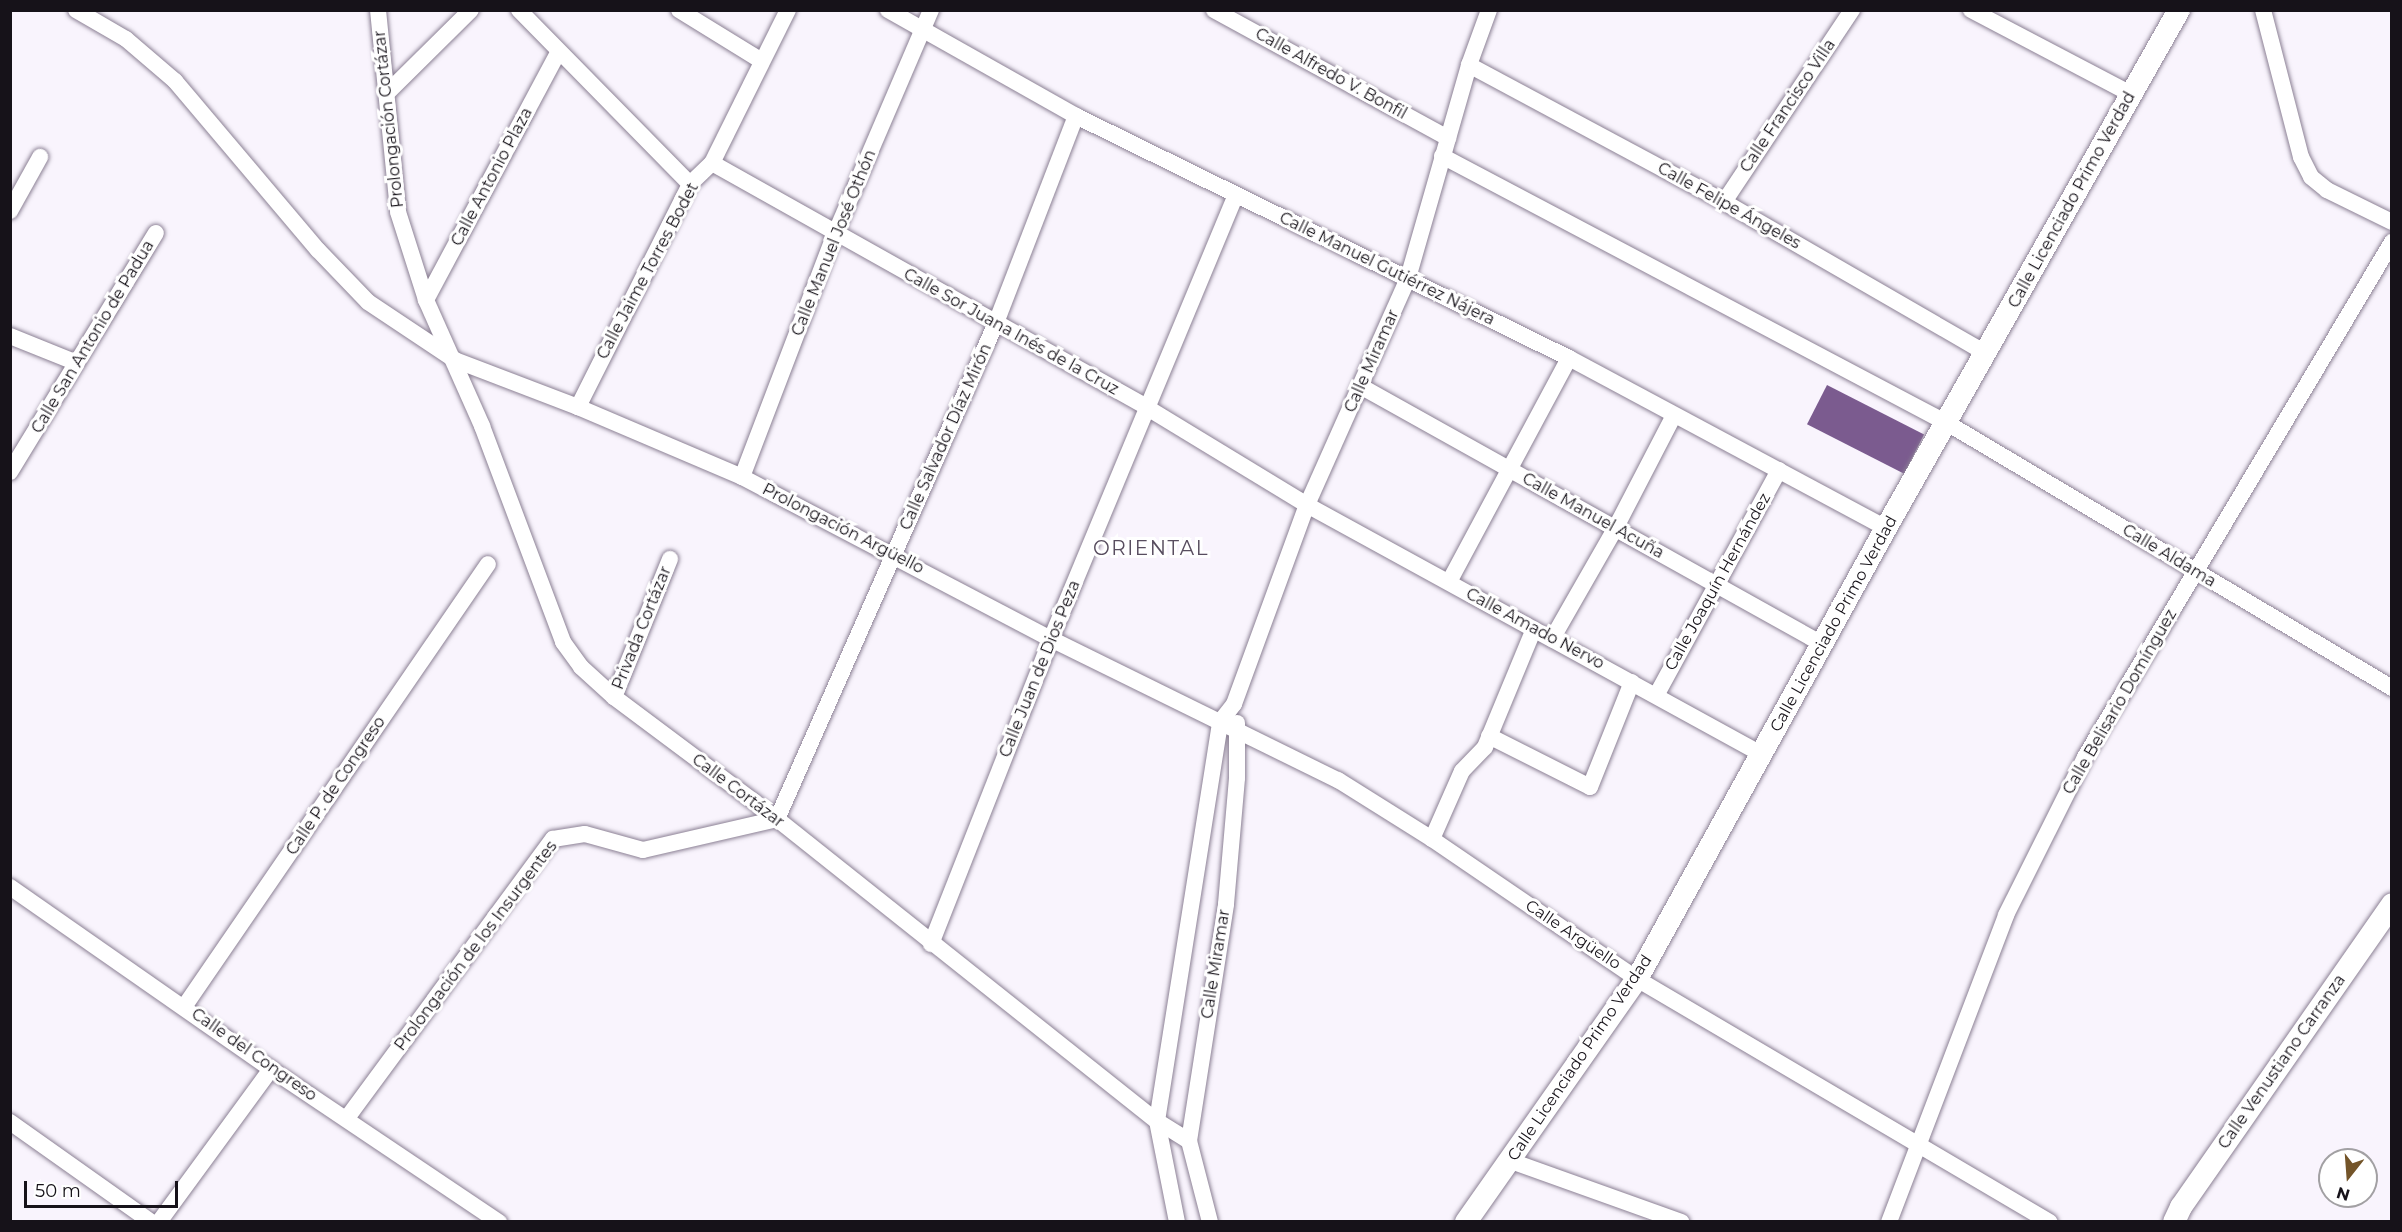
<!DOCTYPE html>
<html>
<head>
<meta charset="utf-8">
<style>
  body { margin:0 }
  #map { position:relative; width:2402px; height:1232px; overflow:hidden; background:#f9f4fd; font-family:Montserrat,sans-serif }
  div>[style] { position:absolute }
  .building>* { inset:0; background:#7b5b8f; transform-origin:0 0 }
  .roads { filter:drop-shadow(0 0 2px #8b8094) drop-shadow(0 0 2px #8b8094) }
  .street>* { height:16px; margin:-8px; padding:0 8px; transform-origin:8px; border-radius:8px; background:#fff }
  .secondary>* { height:22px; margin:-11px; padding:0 11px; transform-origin:11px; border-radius:11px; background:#fff }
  span { translate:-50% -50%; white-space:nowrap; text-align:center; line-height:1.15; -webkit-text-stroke:6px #fff; paint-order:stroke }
  .street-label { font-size:16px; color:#161219 }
  .quarter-label { font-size:20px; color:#584d5f; letter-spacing:1.5px }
  .frame { position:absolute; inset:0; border:12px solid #161219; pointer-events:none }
  .north { position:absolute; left:2318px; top:1148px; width:60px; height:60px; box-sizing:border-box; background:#fff; border:2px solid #a2a0a3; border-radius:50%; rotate:197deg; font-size:16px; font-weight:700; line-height:24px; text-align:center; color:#161219 }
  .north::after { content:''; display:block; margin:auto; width:21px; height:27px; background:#735429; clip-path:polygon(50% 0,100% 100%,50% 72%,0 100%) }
  .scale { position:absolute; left:24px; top:1181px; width:154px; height:27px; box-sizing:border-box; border:3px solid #161219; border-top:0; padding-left:8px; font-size:18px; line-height:21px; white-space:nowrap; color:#161219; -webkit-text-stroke:4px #fff; paint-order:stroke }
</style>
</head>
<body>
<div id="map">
  <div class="building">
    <div style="left:1827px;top:385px;width:109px;height:44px;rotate:27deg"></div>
  </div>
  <div class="roads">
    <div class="street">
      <div style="left:76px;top:10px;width:58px;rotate:30.1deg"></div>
      <div style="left:126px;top:39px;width:65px;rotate:40.6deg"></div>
      <div style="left:175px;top:81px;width:221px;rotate:49.8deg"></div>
      <div style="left:318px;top:250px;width:72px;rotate:46.1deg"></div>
      <div style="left:368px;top:302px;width:105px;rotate:33.7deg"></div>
      <div style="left:455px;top:360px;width:132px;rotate:20.9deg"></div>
      <div style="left:578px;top:407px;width:178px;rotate:23.1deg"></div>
      <div style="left:742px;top:477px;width:349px;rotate:27.7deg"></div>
      <div style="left:1051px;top:639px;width:320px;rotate:26.2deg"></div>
      <div style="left:1338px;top:780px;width:111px;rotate:32.1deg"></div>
      <div style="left:1432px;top:839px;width:248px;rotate:34.3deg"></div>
      <div style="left:1637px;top:979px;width:479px;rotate:30.5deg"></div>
      <div style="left:378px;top:10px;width:203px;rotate:84.3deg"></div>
      <div style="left:398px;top:212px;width:92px;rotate:72.3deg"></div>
      <div style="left:426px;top:300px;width:138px;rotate:66deg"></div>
      <div style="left:482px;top:426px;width:231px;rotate:69.4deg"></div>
      <div style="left:563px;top:642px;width:31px;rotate:54deg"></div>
      <div style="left:581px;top:667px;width:45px;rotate:42.3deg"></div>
      <div style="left:614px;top:697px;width:204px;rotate:36.8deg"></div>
      <div style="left:777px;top:819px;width:485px;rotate:38.5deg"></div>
      <div style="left:1157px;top:1121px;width:38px;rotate:32deg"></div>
      <div style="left:519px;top:10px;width:244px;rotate:45.5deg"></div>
      <div style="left:679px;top:10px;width:97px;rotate:31.6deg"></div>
      <div style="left:888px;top:10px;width:216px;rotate:29.4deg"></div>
      <div style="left:1076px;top:116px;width:549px;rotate:26.15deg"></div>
      <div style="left:1569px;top:358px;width:360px;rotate:28.2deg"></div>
      <div style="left:1214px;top:10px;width:267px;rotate:28.7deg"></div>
      <div style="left:1971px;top:10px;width:181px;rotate:27.7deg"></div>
      <div style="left:2263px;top:10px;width:152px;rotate:75.5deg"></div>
      <div style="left:2301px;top:157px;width:22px;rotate:63deg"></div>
      <div style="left:2311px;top:177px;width:21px;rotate:39deg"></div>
      <div style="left:2327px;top:190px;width:72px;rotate:26.2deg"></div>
      <div style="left:1469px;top:65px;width:289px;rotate:28.2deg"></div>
      <div style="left:1724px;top:202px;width:302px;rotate:30deg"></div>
      <div style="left:387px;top:93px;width:118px;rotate:-44.7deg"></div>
      <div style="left:1442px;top:156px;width:571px;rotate:27.87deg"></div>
      <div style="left:1947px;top:423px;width:518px;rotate:30.77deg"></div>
      <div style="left:712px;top:163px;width:498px;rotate:29.3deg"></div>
      <div style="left:1146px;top:407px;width:188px;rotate:31.3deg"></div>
      <div style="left:1307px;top:505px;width:520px;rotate:28.73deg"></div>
      <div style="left:1724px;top:202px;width:231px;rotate:-56.3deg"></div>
      <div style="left:10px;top:211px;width:62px;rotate:-60.9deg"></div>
      <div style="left:426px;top:300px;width:280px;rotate:-61.9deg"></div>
      <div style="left:10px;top:336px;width:72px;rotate:21.9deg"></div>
      <div style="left:1362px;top:387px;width:529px;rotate:29.18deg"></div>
      <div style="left:578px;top:407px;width:250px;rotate:-63.3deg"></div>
      <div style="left:690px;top:184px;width:30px;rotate:-44deg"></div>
      <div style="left:712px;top:163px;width:171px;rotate:-63.6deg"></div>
      <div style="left:10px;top:472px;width:280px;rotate:-58.6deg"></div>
      <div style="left:742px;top:477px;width:260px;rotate:-69.1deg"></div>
      <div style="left:835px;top:234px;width:244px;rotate:-66.8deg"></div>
      <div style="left:1449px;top:582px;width:254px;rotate:-61.8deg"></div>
      <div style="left:1552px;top:639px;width:127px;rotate:-60.2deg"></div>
      <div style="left:1615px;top:529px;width:128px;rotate:-62.6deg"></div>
      <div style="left:1657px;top:694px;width:255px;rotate:-61.4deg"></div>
      <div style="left:614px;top:697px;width:149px;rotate:-67.9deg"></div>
      <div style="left:1489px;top:736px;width:113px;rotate:26.8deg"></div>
      <div style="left:1590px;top:787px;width:113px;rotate:-68.2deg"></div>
      <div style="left:1432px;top:839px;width:74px;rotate:-66.2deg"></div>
      <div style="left:1462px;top:771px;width:33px;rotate:-46deg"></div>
      <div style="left:1485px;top:747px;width:126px;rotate:-67.5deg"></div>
      <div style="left:10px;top:887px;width:318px;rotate:34.9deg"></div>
      <div style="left:271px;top:1069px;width:275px;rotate:33.9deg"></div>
      <div style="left:931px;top:944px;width:328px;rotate:-68.5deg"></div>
      <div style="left:1051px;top:639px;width:481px;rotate:-67.4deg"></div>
      <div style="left:184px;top:1007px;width:537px;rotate:-55.54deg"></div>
      <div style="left:347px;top:1118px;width:347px;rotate:-53.6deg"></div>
      <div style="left:553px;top:839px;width:32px;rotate:-9deg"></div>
      <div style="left:585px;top:834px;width:60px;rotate:15.4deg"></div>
      <div style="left:643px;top:850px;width:138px;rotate:-13deg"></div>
      <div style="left:777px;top:819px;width:542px;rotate:-66.18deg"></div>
      <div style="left:996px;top:323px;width:222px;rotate:-68.9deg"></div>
      <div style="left:10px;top:1122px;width:173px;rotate:35.3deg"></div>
      <div style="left:1511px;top:1161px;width:181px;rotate:19.7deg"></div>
      <div style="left:159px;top:1222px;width:190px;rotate:-53.8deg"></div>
      <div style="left:1177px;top:1222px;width:103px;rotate:-101.2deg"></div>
      <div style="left:1157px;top:1121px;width:404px;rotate:-81deg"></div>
      <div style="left:1220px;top:722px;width:23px;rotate:-52deg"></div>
      <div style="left:1234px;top:704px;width:212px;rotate:-69.9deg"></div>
      <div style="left:1307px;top:505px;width:248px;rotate:-66deg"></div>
      <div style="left:1408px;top:278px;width:222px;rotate:-74deg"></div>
      <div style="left:1469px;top:65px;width:59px;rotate:-70deg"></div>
      <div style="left:1210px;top:1222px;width:84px;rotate:-104.5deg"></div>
      <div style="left:1189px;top:1141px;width:240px;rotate:-81.1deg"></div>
      <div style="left:1226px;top:904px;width:126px;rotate:-85deg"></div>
      <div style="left:1237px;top:778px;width:55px;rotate:-90deg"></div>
      <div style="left:1889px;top:1222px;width:329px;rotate:-69.1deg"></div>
      <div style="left:2006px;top:915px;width:177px;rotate:-63.4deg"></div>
      <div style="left:2085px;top:757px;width:600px;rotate:-59.2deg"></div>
    </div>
    <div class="secondary">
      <div style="left:1466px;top:1222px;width:297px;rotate:-54.9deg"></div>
      <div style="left:1637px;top:979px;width:515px;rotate:-61.1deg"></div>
      <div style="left:1886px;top:528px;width:595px;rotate:-60.51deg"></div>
      <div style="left:2174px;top:1222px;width:17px;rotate:-65deg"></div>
      <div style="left:2181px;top:1207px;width:369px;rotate:-55.1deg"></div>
    </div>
  </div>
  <div class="street-label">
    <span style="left:1331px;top:74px;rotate:29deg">Calle Alfredo V. Bonfil</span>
    <span style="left:1788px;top:106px;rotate:-56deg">Calle Francisco Villa</span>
    <span style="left:389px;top:119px;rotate:-96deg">Prolongación Cortázar</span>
    <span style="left:492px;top:177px;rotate:-62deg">Calle Antonio Plaza</span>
    <span style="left:2072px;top:200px;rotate:-61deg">Calle Licenciado Primo Verdad</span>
    <span style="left:1729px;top:206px;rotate:29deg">Calle Felipe Ángeles</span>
    <span style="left:834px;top:243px;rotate:-68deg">Calle Manuel José Othón</span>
    <span style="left:1387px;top:269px;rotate:26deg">Calle Manuel Gutiérrez Nájera</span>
    <span style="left:648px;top:271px;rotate:-62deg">Calle Jaime Torres Bodet</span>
    <span style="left:1011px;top:332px;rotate:29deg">Calle Sor Juana Inés de la Cruz</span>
    <span style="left:93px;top:337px;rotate:-59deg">Calle San Antonio de Padua</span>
    <span style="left:1372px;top:361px;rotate:-66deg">Calle Miramar</span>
    <span style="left:946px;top:437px;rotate:-66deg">Calle Salvador Díaz Mirón</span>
    <span style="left:1593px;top:516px;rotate:29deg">Calle Manuel Acuña</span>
    <span style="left:843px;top:529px;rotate:27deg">Prolongación Argüello</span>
    <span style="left:2169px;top:556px;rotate:31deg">Calle Aldama</span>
    <span style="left:1718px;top:582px;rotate:-61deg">Calle Joaquín Hernández</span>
    <span style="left:1834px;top:624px;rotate:-61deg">Calle Licenciado Primo Verdad</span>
    <span style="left:642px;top:628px;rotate:-68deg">Privada Cortázar</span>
    <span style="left:1535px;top:629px;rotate:28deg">Calle Amado Nervo</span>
    <span style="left:1040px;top:669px;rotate:-68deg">Calle Juan de Dios Peza</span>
    <span style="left:2120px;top:702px;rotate:-60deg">Calle Belisario Domínguez</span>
    <span style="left:336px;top:786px;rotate:-56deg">Calle P. de Congreso</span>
    <span style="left:738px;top:791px;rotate:37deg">Calle Cortázar</span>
    <span style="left:1573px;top:935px;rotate:34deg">Calle Argüello</span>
    <span style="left:476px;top:946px;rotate:-53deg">Prolongación de los Insurgentes</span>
    <span style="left:1216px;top:964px;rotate:-81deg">Calle Miramar</span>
    <span style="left:254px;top:1055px;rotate:35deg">Calle del Congreso</span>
    <span style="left:1580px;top:1058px;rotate:-56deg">Calle Licenciado Primo Verdad</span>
    <span style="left:2282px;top:1062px;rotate:-55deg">Calle Venustiano Carranza</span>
  </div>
  <div class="quarter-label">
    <span style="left:1151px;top:548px">ORIENTAL</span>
  </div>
  <div class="frame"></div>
  <div class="north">N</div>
  <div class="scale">50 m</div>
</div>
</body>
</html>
